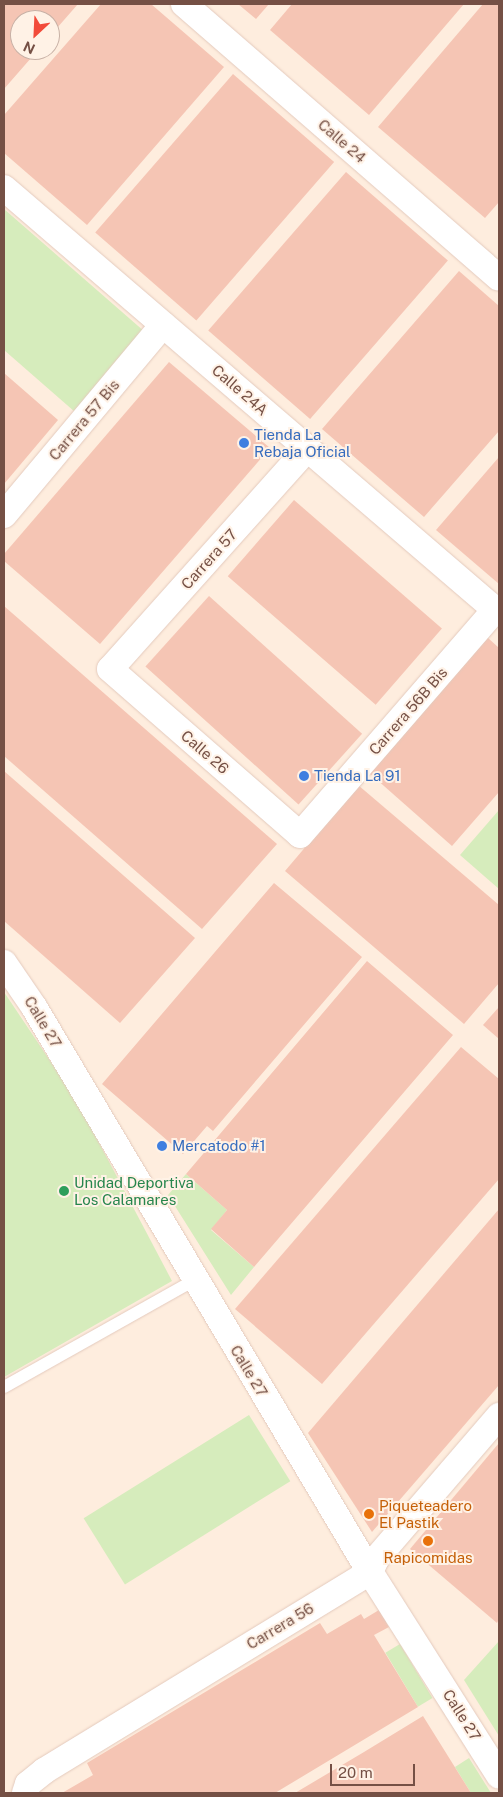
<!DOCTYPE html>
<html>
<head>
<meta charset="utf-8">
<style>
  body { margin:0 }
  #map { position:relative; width:503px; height:1797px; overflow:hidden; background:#feedde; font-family:"Public Sans",sans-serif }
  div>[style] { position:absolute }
  .green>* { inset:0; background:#d6ecbc; transform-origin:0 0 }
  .building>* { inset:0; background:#f5c5b4; transform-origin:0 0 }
  .roads { filter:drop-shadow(0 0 1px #e4cabd) drop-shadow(0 0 1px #e4cabd) }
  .lane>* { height:12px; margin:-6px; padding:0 6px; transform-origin:6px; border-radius:6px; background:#fff }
  .street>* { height:26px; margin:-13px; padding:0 13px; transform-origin:13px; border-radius:13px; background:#fff }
  .dots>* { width:14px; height:14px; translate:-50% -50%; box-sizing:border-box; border:2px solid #fff2e6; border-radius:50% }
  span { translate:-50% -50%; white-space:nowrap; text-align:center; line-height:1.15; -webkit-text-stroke:4px #fff2e6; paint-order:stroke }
  .street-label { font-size:15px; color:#755045 }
  .shop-label { font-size:15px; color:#366cbe }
  .left { translate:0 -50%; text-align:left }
  .leisure-label { font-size:15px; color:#27864d }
  .food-label { font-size:15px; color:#c56008 }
  .frame { position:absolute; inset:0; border:5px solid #755045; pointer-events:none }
  .north { position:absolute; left:10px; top:10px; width:50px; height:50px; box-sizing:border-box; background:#fff2e6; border:1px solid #c8b1a6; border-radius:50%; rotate:205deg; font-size:14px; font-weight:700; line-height:20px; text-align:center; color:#755045 }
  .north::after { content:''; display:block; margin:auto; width:18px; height:22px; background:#f24b3a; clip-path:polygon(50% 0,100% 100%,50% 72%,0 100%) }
  .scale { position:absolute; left:330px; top:1764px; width:85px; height:22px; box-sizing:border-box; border:2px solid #755045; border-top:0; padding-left:6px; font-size:15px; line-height:18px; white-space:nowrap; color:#755045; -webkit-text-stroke:4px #fff2e6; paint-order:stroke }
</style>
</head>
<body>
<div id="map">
  <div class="green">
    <div style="clip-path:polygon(4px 209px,145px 332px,75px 412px,4px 350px)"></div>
    <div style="clip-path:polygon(499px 810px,499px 889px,460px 855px)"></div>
    <div style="clip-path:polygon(4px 992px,77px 1101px,172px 1281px,4px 1377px)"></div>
    <div style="clip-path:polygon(186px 1174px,227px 1210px,211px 1230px,254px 1267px,231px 1295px,168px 1195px)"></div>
    <div style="left:249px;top:1415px;width:78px;height:195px;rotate:58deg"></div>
    <div style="clip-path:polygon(499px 1641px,499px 1736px,464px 1680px)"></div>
    <div style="left:400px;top:1644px;width:63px;height:17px;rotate:59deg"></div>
    <div style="clip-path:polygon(469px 1758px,491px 1793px,471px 1793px,455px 1767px)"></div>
  </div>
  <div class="building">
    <div style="clip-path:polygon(4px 4px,78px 4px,50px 36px,50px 20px,20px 20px,20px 50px,38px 50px,4px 89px)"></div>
    <div style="clip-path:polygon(101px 4px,151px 4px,224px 67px,87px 225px,4px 153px,4px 115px)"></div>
    <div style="clip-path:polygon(238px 4px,269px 4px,256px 19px)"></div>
    <div style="clip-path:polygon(292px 4px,464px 4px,369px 115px,270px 30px)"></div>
    <div style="clip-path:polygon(483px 4px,499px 4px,499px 202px,485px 218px,378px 127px)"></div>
    <div style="left:233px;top:74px;width:134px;height:210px;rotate:41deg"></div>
    <div style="left:346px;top:172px;width:135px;height:210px;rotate:41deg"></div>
    <div style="clip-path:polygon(459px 271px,499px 306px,499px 431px,424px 517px,322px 429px)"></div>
    <div style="clip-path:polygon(169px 362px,270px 448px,100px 644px,4px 561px,4px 554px)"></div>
    <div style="clip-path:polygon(4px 373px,58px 420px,4px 484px)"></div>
    <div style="clip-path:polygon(499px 457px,499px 584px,436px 530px)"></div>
    <div style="left:294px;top:500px;width:196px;height:101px;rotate:41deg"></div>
    <div style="left:209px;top:596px;width:206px;height:95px;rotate:42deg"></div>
    <div style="clip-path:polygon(4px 606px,277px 844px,202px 929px,4px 756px)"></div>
    <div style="clip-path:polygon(487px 637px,499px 648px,499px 792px,452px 846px,367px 771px)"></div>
    <div style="clip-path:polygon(4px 771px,195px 938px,120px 1023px,4px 921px)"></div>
    <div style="clip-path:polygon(358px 785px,499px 905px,499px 983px,464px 1024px,285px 871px)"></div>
    <div style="clip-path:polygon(274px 883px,362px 957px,213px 1131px,207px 1126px,183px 1154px,102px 1084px)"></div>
    <div style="clip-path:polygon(367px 961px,453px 1035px,254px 1267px,211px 1229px,227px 1210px,186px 1174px)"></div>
    <div style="clip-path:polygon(499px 1007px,499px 1039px,483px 1025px)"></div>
    <div style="clip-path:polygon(461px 1047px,499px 1079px,499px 1179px,322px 1384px,235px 1309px)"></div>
    <div style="clip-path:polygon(499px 1209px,499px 1385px,372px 1532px,308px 1433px)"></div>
    <div style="clip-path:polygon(499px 1443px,499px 1619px,497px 1623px,410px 1549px)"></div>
    <div style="clip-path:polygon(379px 1610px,389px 1627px,374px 1635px,418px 1707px,275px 1793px,62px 1793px,93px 1775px,87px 1763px,320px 1623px,327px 1634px,361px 1614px,364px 1619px)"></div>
    <div style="clip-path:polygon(423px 1716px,471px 1793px,295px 1793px,364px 1752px)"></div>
  </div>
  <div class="roads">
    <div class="lane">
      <div style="left:4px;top:1387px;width:219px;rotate:-29.3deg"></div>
    </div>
    <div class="street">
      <div style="left:184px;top:4px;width:417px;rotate:41deg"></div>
      <div style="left:4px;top:188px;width:652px;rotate:40.65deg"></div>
      <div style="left:307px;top:449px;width:295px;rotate:131.8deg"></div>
      <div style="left:110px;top:669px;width:252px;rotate:41.1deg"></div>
      <div style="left:300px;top:835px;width:298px;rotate:-49.1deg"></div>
      <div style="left:4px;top:515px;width:248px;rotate:-50.1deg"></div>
      <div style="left:4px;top:963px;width:53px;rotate:55.7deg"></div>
      <div style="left:34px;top:1007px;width:657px;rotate:59.26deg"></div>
      <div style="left:370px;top:1572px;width:241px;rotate:57.6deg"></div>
      <div style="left:25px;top:1793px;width:9px;rotate:-72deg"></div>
      <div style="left:28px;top:1784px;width:21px;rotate:-39deg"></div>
      <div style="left:44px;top:1771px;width:382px;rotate:-31.4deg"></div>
      <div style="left:370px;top:1572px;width:14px;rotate:-65deg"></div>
      <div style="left:376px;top:1559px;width:189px;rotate:-49.3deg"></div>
    </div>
  </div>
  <div class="dots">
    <div style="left:244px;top:443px;background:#3f7fe0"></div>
    <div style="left:304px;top:776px;background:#3f7fe0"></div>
    <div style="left:162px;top:1146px;background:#3f7fe0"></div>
    <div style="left:64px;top:1191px;background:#2e9e5b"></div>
    <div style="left:369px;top:1514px;background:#e8710a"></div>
    <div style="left:428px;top:1541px;background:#e8710a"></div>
  </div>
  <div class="street-label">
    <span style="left:342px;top:141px;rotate:41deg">Calle 24</span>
    <span style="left:240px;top:390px;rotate:41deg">Calle 24A</span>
    <span style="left:84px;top:420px;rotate:-50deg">Carrera 57 Bis</span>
    <span style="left:209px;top:559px;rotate:-48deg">Carrera 57</span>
    <span style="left:408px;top:711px;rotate:-49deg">Carrera 56B Bis</span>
    <span style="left:205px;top:752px;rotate:41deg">Calle 26</span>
    <span style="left:43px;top:1022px;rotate:59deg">Calle 27</span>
    <span style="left:249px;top:1371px;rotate:59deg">Calle 27</span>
    <span style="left:280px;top:1626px;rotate:-31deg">Carrera 56</span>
    <span style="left:462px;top:1715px;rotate:58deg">Calle 27</span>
  </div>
  <div class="shop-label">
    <span class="left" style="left:254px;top:443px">Tienda La<br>Rebaja Oficial</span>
    <span class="left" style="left:314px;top:776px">Tienda La 91</span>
    <span class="left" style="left:172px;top:1146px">Mercatodo #1</span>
  </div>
  <div class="leisure-label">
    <span class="left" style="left:74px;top:1191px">Unidad Deportiva<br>Los Calamares</span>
  </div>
  <div class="food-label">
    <span class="left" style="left:379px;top:1514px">Piqueteadero<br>El Pastik</span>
    <span style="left:428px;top:1558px">Rapicomidas</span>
  </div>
  <div class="frame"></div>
  <div class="north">N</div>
  <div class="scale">20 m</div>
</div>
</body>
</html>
